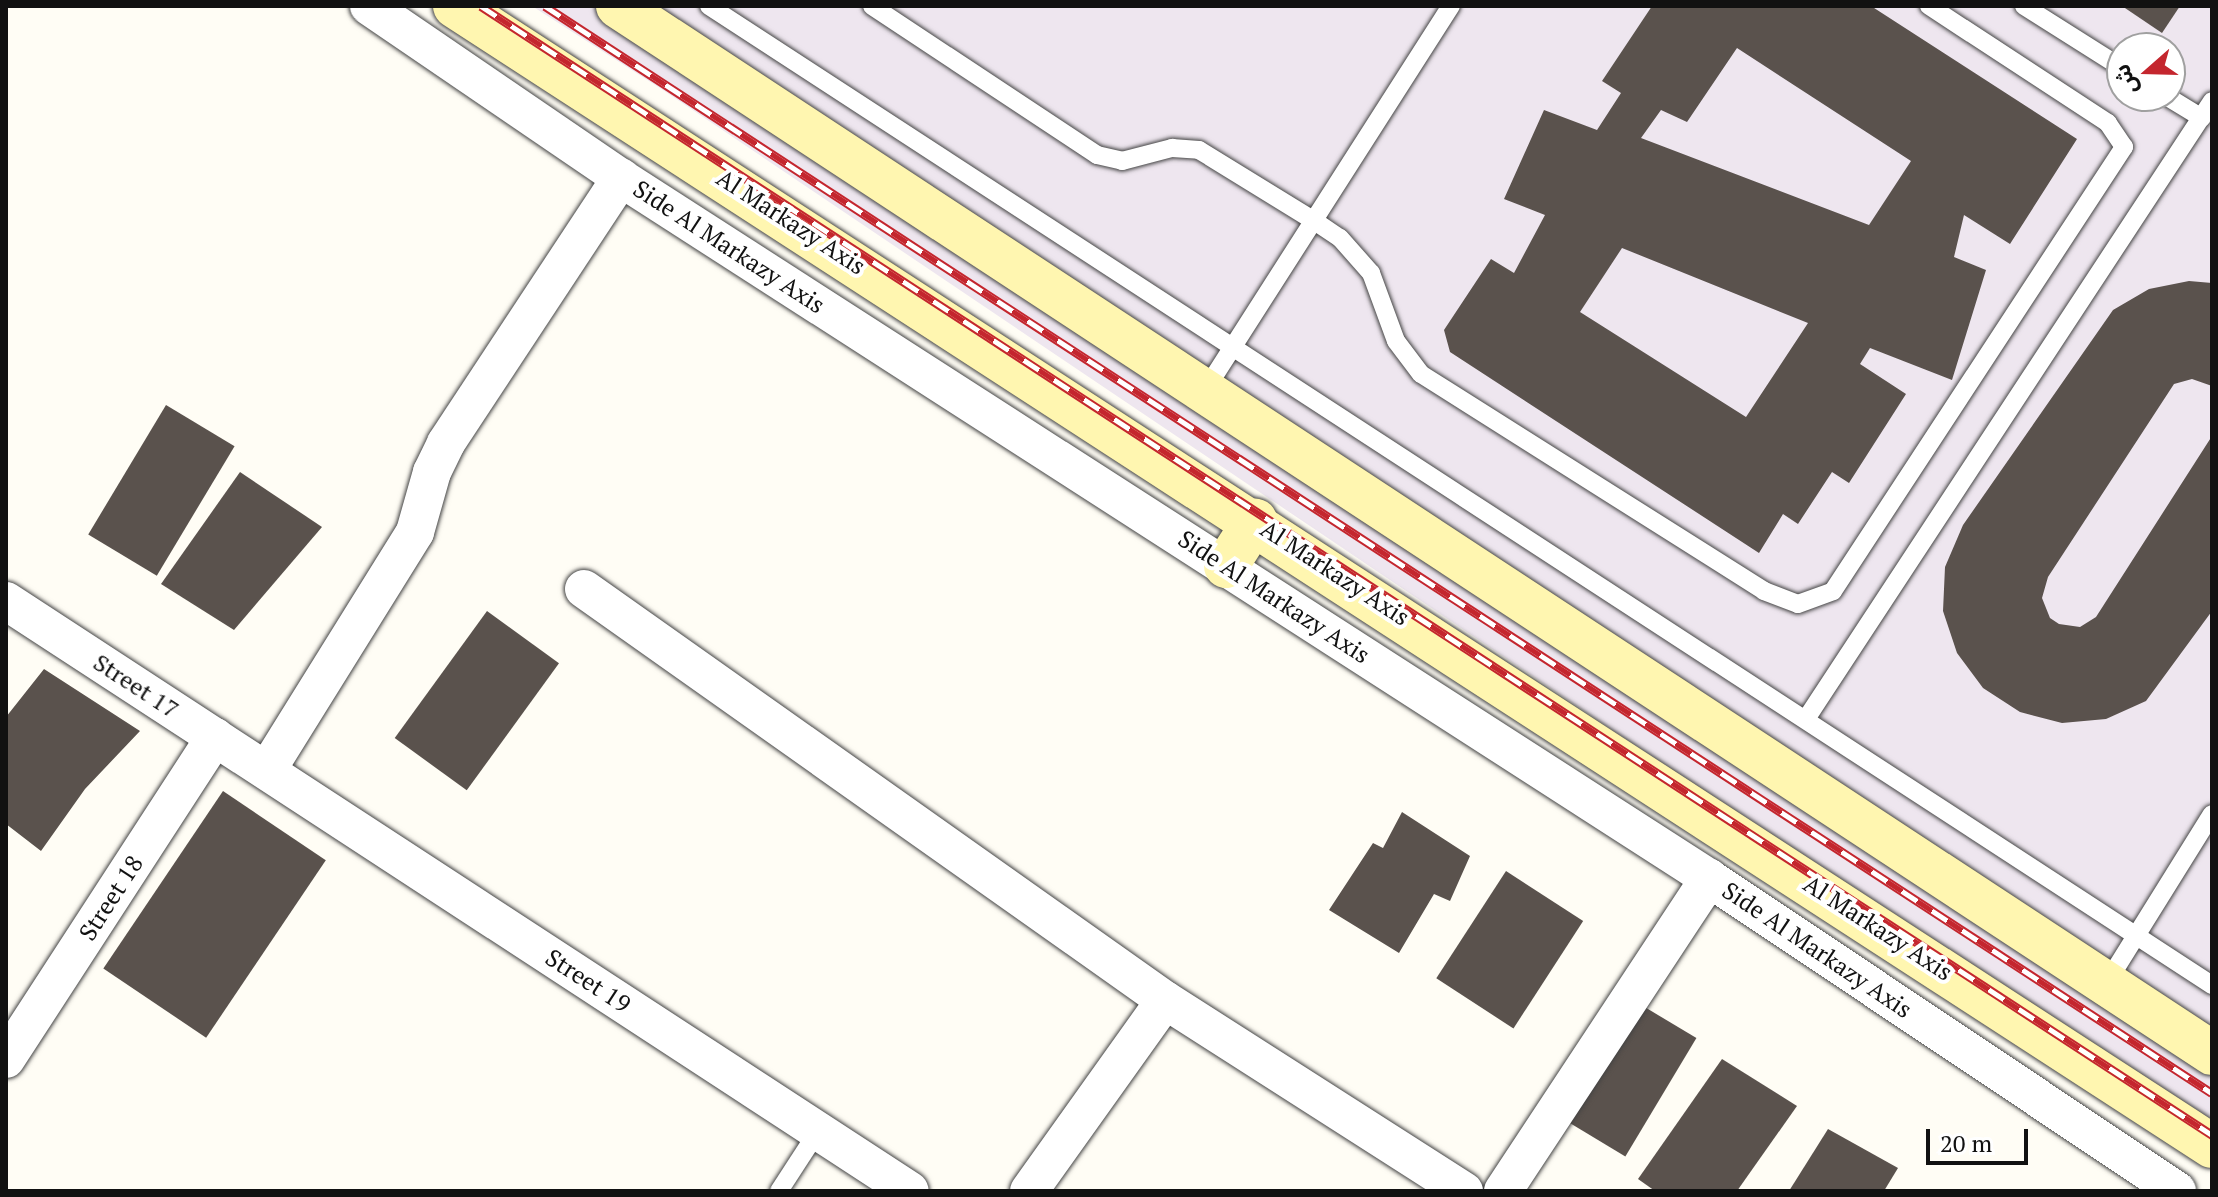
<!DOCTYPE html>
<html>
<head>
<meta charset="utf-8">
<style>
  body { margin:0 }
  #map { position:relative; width:2218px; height:1197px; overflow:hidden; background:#fffdf5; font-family:"PT Serif","Noto Sans Arabic",serif }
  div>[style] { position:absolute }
  .industrial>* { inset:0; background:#eee6ef }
  .building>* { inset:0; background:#5a524d; transform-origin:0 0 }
  .roads { filter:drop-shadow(0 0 2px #444) drop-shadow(0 0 2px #444) }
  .service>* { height:18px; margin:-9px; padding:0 9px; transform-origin:9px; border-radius:9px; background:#fff }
  .minor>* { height:38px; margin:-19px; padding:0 19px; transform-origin:19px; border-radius:19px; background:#fff }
  .secondary>* { height:44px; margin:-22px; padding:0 22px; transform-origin:22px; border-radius:22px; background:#fff6b0 }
  .rail>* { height:9px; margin-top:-4.5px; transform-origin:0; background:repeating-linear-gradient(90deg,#fff 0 18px,#c4262e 0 36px); box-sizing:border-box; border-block:2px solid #c4262e }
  span { translate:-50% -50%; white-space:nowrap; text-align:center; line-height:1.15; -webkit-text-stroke:8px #fff; paint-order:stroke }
  .street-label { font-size:24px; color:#111 }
  .frame { position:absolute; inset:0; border:8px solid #111; pointer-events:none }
  .north { position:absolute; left:2106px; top:32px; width:80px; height:80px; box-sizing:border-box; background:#fff; border:2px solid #a0a0a0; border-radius:50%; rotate:250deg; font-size:22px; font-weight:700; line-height:32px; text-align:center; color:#111 }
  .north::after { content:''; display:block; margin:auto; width:28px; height:36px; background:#c4262e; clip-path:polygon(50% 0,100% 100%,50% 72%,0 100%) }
  .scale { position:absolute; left:1926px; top:1129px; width:102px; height:36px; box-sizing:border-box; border:4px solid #111; border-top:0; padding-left:10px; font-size:24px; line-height:28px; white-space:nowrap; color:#111; -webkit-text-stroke:6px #fff; paint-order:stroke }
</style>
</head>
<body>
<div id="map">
  <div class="industrial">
    <div style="clip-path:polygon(evenodd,532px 6px,2212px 6px,2212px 1134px,663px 90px,532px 6px,2122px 48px,2170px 48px,2170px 96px,2122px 96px,2122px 48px)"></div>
  </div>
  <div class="building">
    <div style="clip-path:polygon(evenodd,1652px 6px,1871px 6px,2077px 139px,2010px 244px,1964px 215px,1954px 257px,1986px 270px,1952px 380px,1870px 348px,1860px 364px,1906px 394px,1849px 483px,1832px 472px,1798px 524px,1783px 514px,1759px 553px,1450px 352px,1444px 330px,1491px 259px,1514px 273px,1545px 215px,1504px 199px,1544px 110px,1597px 130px,1621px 93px,1602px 81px,1652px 6px,1737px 48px,1911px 161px,1869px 225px,1641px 138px,1661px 110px,1687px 122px,1737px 48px,1652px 6px,1622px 248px,1808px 323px,1746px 417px,1580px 312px,1622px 248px)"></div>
    <div style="clip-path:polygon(2122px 6px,2180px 6px,2162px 33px)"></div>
    <div style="clip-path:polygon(2189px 281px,2212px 283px,2212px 386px,2192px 379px,2174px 384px,2048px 577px,2042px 598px,2050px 618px,2059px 624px,2080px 627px,2096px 617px,2212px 436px,2212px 611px,2146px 701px,2106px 719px,2062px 723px,2020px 712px,1983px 688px,1957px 653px,1943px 611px,1945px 567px,1963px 525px,2113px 310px,2149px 289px)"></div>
    <div style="left:166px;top:405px;width:80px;height:151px;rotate:31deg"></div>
    <div style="clip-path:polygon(240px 472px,322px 527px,234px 630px,161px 584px)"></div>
    <div style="left:487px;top:611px;width:89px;height:157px;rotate:36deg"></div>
    <div style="clip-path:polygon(44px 669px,140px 731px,85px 789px,41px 851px,6px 824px,6px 717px)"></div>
    <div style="left:223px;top:791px;width:124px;height:214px;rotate:34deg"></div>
    <div style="clip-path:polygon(1402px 812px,1470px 856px,1450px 901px,1434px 894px,1399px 953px,1329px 910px,1373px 843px,1383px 848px)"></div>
    <div style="left:1506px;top:871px;width:92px;height:128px;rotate:33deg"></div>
    <div style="left:1633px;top:1000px;width:74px;height:138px;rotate:31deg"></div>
    <div style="clip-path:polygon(1722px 1059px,1797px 1106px,1737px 1191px,1655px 1191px,1638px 1179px)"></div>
    <div style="clip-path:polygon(1828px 1129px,1898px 1168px,1884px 1191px,1789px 1191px)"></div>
  </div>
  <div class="roads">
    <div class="service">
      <div style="left:709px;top:6px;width:1794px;rotate:33.08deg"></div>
      <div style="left:872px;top:6px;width:270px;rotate:33.5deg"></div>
      <div style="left:1097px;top:155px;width:26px;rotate:13deg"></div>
      <div style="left:1122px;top:161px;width:52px;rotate:-14.6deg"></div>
      <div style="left:1172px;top:148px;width:27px;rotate:4deg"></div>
      <div style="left:1199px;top:150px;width:134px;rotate:31.6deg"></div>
      <div style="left:1313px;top:220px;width:32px;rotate:34deg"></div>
      <div style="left:1340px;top:238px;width:47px;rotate:48.5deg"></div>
      <div style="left:1371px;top:273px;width:72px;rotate:69.8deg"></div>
      <div style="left:1396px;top:341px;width:41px;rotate:52.9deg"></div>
      <div style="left:1421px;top:374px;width:406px;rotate:32.3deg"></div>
      <div style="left:1764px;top:591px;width:36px;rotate:21deg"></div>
      <div style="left:1798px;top:604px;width:37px;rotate:-20deg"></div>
      <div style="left:1833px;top:591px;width:531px;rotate:-56.76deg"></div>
      <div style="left:2124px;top:147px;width:29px;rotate:-124deg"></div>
      <div style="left:2108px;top:123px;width:214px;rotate:-146.8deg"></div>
      <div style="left:2024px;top:6px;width:116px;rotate:32.3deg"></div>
      <div style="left:2166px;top:96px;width:42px;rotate:31.4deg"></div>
      <div style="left:1204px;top:392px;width:458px;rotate:-57.4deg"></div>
      <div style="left:1806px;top:719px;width:739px;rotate:-56.7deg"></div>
      <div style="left:2106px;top:984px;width:200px;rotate:-58.1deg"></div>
      <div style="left:779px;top:1191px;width:72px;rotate:-57deg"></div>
    </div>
    <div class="minor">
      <div style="left:369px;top:6px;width:305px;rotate:34.3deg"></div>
      <div style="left:621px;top:178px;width:1294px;rotate:32.76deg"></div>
      <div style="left:1709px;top:878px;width:563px;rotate:33.77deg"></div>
      <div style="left:584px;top:589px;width:712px;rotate:35.28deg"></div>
      <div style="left:1165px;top:1000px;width:355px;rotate:32.6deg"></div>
      <div style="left:6px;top:601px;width:1079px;rotate:33.13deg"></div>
      <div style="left:267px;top:770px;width:280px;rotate:-58.1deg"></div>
      <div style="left:415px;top:532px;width:62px;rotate:-74.2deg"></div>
      <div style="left:432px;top:472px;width:32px;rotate:-64deg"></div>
      <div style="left:446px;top:443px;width:318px;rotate:-56.6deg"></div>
      <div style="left:6px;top:1059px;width:384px;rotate:-57deg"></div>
      <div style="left:1029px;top:1191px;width:234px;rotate:-54.5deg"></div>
      <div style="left:1503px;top:1191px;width:375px;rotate:-56.6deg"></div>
    </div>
    <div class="secondary">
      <div style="left:455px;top:6px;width:2094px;rotate:32.98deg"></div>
      <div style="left:618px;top:6px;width:1907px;rotate:33.3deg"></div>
      <div style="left:1226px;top:566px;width:54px;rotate:-57.2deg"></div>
    </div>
  </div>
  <div class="rail">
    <div style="left:481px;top:6px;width:2067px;rotate:33.11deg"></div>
    <div style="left:545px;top:6px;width:1990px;rotate:33.11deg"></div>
  </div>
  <div class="street-label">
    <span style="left:791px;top:222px;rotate:33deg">Al Markazy Axis</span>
    <span style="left:729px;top:247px;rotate:33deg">Side Al Markazy Axis</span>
    <span style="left:1335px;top:573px;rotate:33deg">Al Markazy Axis</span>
    <span style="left:1274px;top:597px;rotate:33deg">Side Al Markazy Axis</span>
    <span style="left:136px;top:686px;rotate:33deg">Street 17</span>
    <span style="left:111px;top:898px;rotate:-57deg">Street 18</span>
    <span style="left:1878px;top:928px;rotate:33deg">Al Markazy Axis</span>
    <span style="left:1817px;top:950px;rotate:34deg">Side Al Markazy Axis</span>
    <span style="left:588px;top:981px;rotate:33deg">Street 19</span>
  </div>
  <div class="frame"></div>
  <div class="north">ش</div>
  <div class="scale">20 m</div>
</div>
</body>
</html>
